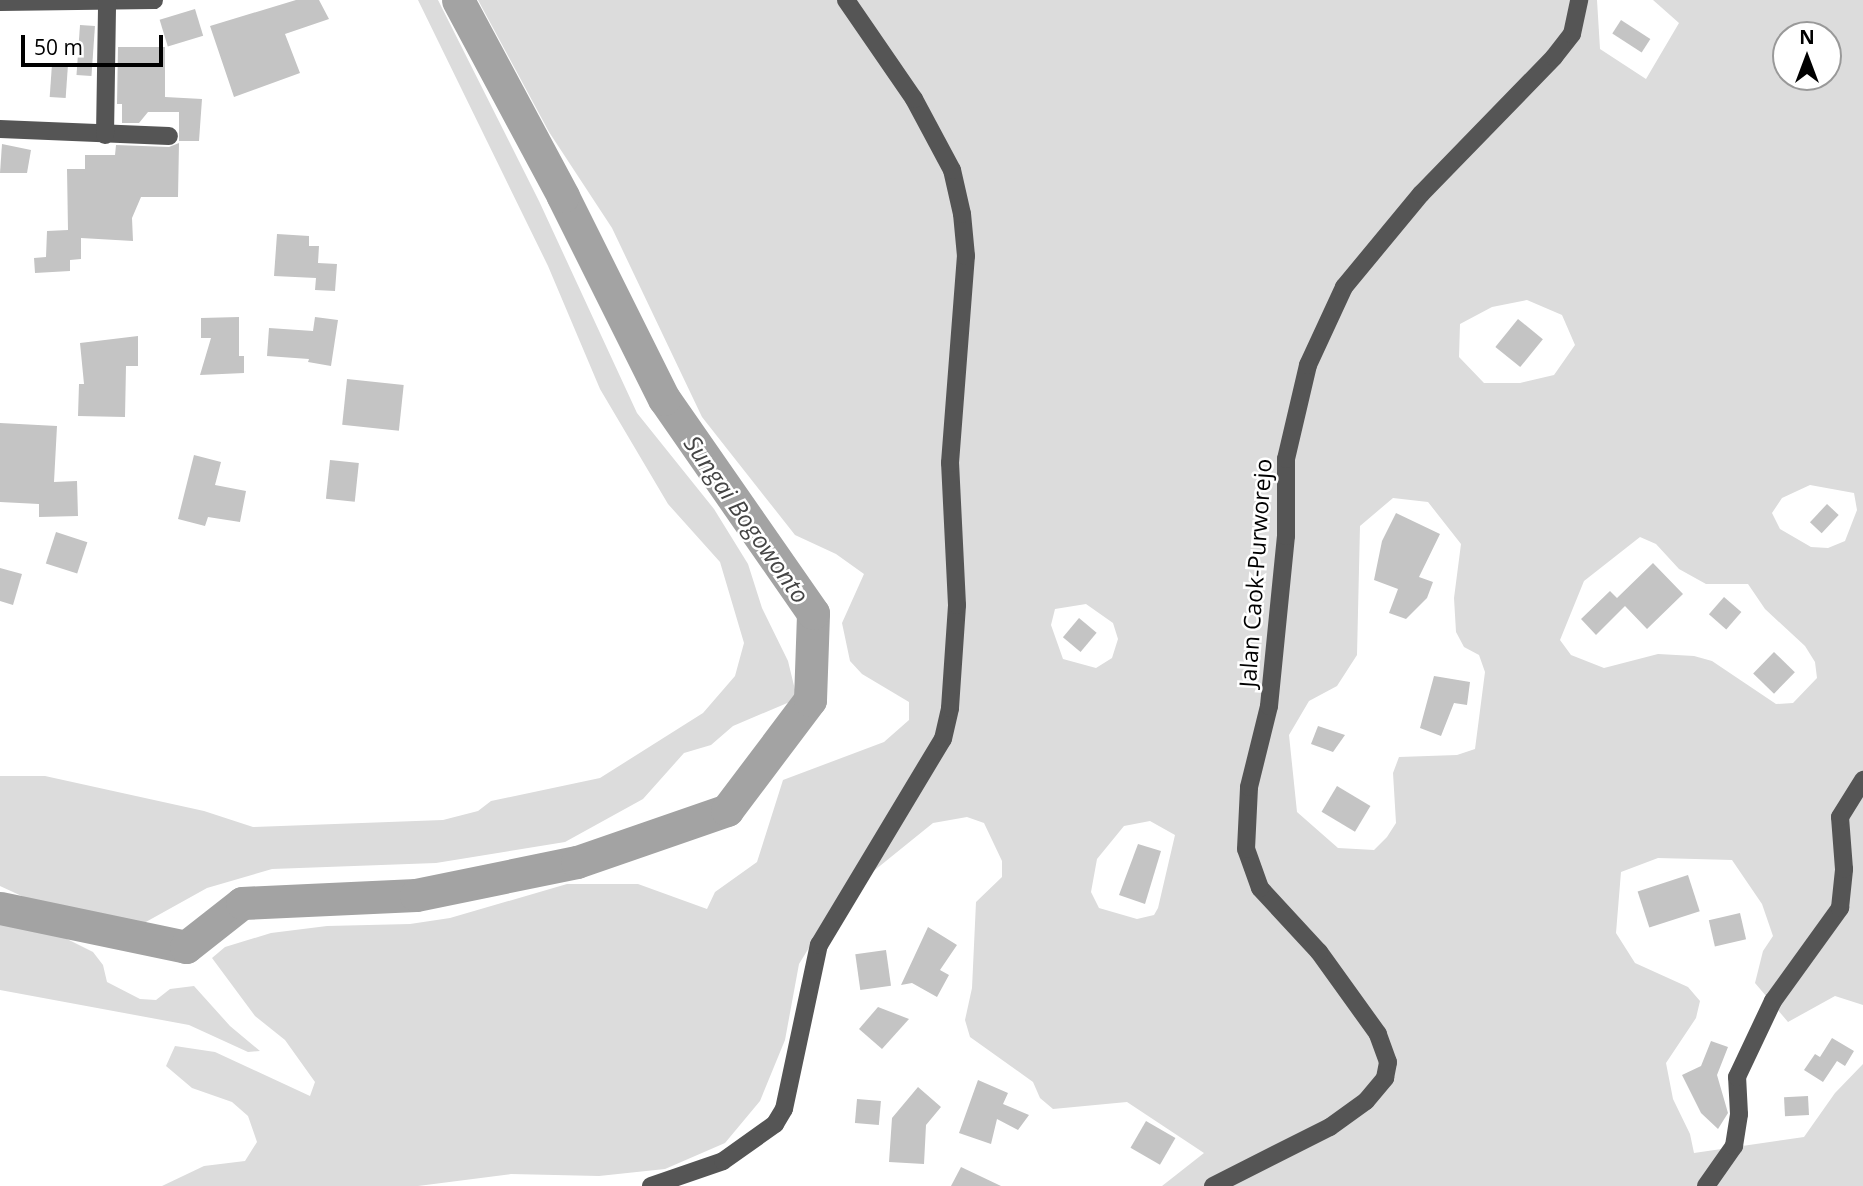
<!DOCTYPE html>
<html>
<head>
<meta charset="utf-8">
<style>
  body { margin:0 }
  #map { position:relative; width:1863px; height:1186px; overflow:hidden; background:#fff; font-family:"Open Sans",sans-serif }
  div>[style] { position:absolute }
  .green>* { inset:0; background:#dcdcdc }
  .river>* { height:33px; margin:-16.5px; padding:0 16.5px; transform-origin:16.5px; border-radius:16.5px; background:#a3a3a3 }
  .building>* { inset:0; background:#c4c4c4; transform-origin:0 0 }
  .minor>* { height:18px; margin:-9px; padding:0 9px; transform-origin:9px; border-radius:9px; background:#555 }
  span { translate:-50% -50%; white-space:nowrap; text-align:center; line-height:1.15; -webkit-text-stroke:5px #fff; paint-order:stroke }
  .street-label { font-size:23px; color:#000 }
  .water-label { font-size:24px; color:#444; font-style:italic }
  .north { position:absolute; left:1772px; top:21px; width:70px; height:70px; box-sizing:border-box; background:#fff; border:2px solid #999; border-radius:50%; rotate:0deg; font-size:19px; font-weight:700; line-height:28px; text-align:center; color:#000 }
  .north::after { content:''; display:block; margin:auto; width:24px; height:32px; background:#000; clip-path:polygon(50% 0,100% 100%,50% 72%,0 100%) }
  .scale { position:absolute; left:21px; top:35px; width:142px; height:32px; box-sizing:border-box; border:4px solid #000; border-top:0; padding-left:9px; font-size:21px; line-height:24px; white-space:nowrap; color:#000; -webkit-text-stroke:5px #fff; paint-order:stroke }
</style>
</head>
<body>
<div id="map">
  <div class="green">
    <div style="clip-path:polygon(418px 0,438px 0,539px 201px,637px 413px,714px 509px,748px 564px,762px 608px,788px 661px,796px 694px,792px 701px,733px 726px,711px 745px,684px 753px,643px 799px,565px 842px,436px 863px,272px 869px,207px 888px,144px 923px,84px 916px,39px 904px,0 886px,0 776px,45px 776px,204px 811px,253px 827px,443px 820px,478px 811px,491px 801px,600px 778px,703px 713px,735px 676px,744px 643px,720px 562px,668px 504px,600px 389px,548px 266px)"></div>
    <div style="clip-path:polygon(evenodd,478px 0,1597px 0,1600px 49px,1646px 79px,1679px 23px,1653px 0,1863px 0,1863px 1005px,1835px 996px,1788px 1022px,1755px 983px,1763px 951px,1773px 936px,1762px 904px,1732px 860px,1658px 858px,1621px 872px,1616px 933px,1635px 963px,1688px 987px,1700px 1001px,1696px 1018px,1666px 1063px,1673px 1099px,1690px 1134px,1694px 1153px,1804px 1137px,1835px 1093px,1863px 1064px,1863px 1186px,1162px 1186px,1204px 1153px,1127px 1102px,1053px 1109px,1040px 1098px,1033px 1082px,970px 1037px,965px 1020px,972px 988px,976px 902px,1002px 877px,1002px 861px,984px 823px,967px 817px,933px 823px,839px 899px,799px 964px,785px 1040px,760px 1101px,725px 1143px,665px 1169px,599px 1176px,511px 1174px,418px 1186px,162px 1186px,204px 1166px,245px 1161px,257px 1142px,248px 1116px,232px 1102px,192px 1088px,166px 1066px,175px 1046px,215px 1052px,310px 1096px,315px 1082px,285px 1040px,255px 1016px,212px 958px,225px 947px,271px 933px,327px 926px,410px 924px,450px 918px,567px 884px,638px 884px,707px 909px,715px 892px,757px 862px,783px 780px,884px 742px,909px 720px,909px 702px,862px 674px,850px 661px,842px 623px,864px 574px,836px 554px,795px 535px,702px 417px,612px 228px,549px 132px,478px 0,1786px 35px,1828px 35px,1828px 77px,1786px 77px,1786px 35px,478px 0,1527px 300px,1562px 315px,1575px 345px,1554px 375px,1520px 383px,1484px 383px,1459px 357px,1460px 324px,1492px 307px,1527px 300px,478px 0,1810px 485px,1854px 493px,1857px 510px,1845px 541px,1828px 548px,1811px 547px,1780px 529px,1772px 513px,1782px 498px,1810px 485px,478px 0,1393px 498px,1428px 502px,1461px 544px,1454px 598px,1456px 632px,1464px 647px,1479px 655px,1485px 672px,1475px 749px,1457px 755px,1399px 757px,1393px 773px,1396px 823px,1387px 837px,1374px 850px,1338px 848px,1297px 812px,1289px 735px,1309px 701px,1337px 686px,1357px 655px,1360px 526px,1393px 498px,478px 0,1640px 537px,1656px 544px,1679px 569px,1706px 584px,1748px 584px,1765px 609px,1805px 646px,1815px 662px,1817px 678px,1793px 703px,1776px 704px,1712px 661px,1694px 656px,1658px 654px,1604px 668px,1571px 655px,1560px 640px,1584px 581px,1640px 537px,478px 0,1086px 604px,1113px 623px,1118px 639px,1112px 658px,1096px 668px,1063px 659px,1051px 625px,1055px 609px,1086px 604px,478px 0,1150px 821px,1175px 835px,1158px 908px,1154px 915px,1137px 919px,1099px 908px,1091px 892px,1097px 859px,1124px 826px,1150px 821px)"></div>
    <div style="clip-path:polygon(0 918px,37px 924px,93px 952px,103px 965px,107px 982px,140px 999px,156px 1000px,170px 989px,194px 986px,230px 1026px,260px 1051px,248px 1052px,189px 1025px,0 990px)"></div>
  </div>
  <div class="river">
    <div style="left:0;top:908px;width:190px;rotate:11.8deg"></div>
    <div style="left:186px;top:947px;width:71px;rotate:-38.2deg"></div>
    <div style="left:242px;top:903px;width:174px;rotate:-2.6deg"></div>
    <div style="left:416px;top:895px;width:164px;rotate:-11.6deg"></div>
    <div style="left:577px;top:862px;width:159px;rotate:-19.1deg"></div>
    <div style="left:727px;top:810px;width:138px;rotate:-53deg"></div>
    <div style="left:810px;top:700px;width:87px;rotate:-88deg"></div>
    <div style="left:813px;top:613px;width:261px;rotate:-124.8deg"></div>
    <div style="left:664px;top:399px;width:227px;rotate:-116.5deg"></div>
    <div style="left:563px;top:196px;width:222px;rotate:-118.2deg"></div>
  </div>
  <div class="building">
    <div style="clip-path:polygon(296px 0,319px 0,329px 19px,285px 34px,300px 73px,234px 97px,210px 26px)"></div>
    <div style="left:195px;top:9px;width:28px;height:37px;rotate:73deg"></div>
    <div style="left:1621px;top:20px;width:35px;height:16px;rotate:33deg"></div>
    <div style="left:80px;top:25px;width:15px;height:50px;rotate:4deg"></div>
    <div style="clip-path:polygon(118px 47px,165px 47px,165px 97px,202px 99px,199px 141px,179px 141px,179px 112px,148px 112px,139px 123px,122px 123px,122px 104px,117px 104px)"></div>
    <div style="left:52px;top:64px;width:16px;height:33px;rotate:4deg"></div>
    <div style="clip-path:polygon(179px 143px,178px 197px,141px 197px,132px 218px,133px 241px,81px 238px,81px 259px,70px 260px,70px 271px,35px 273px,34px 258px,46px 257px,47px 231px,68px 230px,67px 169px,85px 169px,85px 155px,115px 155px,116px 145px,169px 147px)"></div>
    <div style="clip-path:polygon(2px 144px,31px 150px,27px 173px,0 173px)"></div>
    <div style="clip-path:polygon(277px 234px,309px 236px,309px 246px,319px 246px,318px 263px,337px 264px,335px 291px,315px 290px,316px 278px,274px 276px)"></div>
    <div style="clip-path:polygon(239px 317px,239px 356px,244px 356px,244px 373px,200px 375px,211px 338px,201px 338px,201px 318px)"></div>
    <div style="clip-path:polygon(315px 317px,338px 320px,331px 366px,308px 362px,309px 359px,267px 356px,269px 328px,313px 331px)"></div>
    <div style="left:1518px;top:319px;width:32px;height:36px;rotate:39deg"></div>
    <div style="clip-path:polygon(138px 336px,138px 366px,126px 366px,125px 417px,78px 416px,79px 384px,84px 384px,80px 343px)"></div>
    <div style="left:347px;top:379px;width:57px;height:46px;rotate:6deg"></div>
    <div style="clip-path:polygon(0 423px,57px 426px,54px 482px,77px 481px,78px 516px,39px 517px,39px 504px,0 502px)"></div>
    <div style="clip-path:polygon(194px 455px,221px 462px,215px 485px,246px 491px,240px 522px,208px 517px,205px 526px,178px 519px)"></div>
    <div style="left:330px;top:460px;width:29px;height:39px;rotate:6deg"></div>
    <div style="left:1827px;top:504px;width:16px;height:25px;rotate:43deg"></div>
    <div style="clip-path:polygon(1396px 513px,1440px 534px,1419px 577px,1433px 582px,1427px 598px,1406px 619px,1389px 613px,1398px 589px,1374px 580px,1382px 541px)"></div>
    <div style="left:56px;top:532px;width:33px;height:33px;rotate:18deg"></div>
    <div style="clip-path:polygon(1653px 563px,1683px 594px,1647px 629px,1625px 606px,1596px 635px,1581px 619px,1610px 591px,1617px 598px)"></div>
    <div style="clip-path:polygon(0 568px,22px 574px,13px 605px,0 601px)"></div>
    <div style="left:1724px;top:597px;width:23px;height:23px;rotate:41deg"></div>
    <div style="left:1079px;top:618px;width:23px;height:25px;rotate:40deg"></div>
    <div style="left:1774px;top:652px;width:29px;height:30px;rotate:44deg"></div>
    <div style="clip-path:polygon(1434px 676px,1470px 682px,1467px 705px,1454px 703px,1441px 736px,1420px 728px)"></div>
    <div style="clip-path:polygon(1318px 726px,1345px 735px,1333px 752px,1311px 744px)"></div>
    <div style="left:1337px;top:786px;width:39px;height:30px;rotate:31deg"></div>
    <div style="clip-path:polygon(1138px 844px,1161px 851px,1145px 904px,1119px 895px)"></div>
    <div style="left:1688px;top:875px;width:38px;height:53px;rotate:72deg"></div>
    <div style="left:1740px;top:913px;width:27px;height:32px;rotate:77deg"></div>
    <div style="clip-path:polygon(928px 927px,957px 945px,940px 970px,949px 975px,937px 997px,912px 983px,901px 985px)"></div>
    <div style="left:886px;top:950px;width:36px;height:31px;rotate:82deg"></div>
    <div style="clip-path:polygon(878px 1007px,909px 1019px,882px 1049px,859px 1029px)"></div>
    <div style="clip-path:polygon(1832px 1038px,1854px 1051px,1845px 1066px,1837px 1061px,1823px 1082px,1804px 1070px,1815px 1054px,1820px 1057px)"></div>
    <div style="clip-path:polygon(1711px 1041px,1728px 1047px,1717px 1075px,1728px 1113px,1718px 1129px,1701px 1113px,1682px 1075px,1701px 1066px)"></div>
    <div style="clip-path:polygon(978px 1080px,1008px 1093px,1003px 1104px,1029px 1115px,1018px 1130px,997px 1119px,991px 1144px,959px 1133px)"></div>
    <div style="clip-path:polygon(918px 1087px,941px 1107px,926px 1125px,924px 1164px,889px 1162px,892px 1118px)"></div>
    <div style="left:1808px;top:1096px;width:19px;height:24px;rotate:87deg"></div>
    <div style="left:857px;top:1099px;width:24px;height:24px;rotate:5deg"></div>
    <div style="left:1146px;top:1121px;width:34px;height:31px;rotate:30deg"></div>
    <div style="clip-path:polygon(961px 1167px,1001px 1186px,951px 1186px)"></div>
  </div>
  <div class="minor">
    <div style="left:0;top:2px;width:154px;rotate:-0.7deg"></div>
    <div style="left:0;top:129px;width:169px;rotate:2.4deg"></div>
    <div style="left:105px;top:135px;width:133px;rotate:-89.1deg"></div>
    <div style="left:651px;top:1186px;width:76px;rotate:-19.1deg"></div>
    <div style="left:723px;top:1161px;width:64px;rotate:-35.4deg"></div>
    <div style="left:775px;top:1124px;width:17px;rotate:-59deg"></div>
    <div style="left:784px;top:1109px;width:168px;rotate:-78deg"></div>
    <div style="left:819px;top:945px;width:240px;rotate:-59deg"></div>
    <div style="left:943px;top:739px;width:32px;rotate:-77deg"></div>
    <div style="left:950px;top:708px;width:103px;rotate:-86.1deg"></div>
    <div style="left:957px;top:605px;width:142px;rotate:-92.8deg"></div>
    <div style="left:950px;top:463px;width:208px;rotate:-85.6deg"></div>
    <div style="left:966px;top:256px;width:42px;rotate:-95.4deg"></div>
    <div style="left:962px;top:214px;width:45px;rotate:-102.8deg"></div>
    <div style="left:952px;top:170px;width:81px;rotate:-118.2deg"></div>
    <div style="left:914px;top:99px;width:120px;rotate:-124.5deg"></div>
    <div style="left:1213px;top:1186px;width:131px;rotate:-26.8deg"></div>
    <div style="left:1330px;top:1127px;width:44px;rotate:-35.8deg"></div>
    <div style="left:1366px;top:1101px;width:30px;rotate:-50deg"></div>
    <div style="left:1385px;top:1078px;width:16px;rotate:-79deg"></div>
    <div style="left:1388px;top:1062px;width:30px;rotate:-110deg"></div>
    <div style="left:1378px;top:1034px;width:101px;rotate:-125.7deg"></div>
    <div style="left:1319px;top:952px;width:87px;rotate:-132.7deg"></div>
    <div style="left:1260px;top:888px;width:41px;rotate:-109.7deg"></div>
    <div style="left:1246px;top:849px;width:62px;rotate:-87.2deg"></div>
    <div style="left:1249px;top:787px;width:83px;rotate:-76.1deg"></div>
    <div style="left:1269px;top:706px;width:171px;rotate:-84.3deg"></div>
    <div style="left:1286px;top:536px;width:77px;rotate:-90deg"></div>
    <div style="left:1286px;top:459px;width:97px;rotate:-76.8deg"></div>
    <div style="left:1308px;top:365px;width:86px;rotate:-65.2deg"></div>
    <div style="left:1344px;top:287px;width:121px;rotate:-50.4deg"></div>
    <div style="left:1421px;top:194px;width:191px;rotate:-45.8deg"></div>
    <div style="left:1554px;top:57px;width:29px;rotate:-52deg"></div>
    <div style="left:1572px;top:34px;width:35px;rotate:-78deg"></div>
    <div style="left:1706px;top:1186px;width:49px;rotate:-55deg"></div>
    <div style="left:1734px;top:1146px;width:32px;rotate:-81deg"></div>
    <div style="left:1739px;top:1114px;width:37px;rotate:-93deg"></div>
    <div style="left:1737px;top:1077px;width:84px;rotate:-64.7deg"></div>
    <div style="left:1773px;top:1001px;width:115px;rotate:-54.2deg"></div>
    <div style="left:1840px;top:908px;width:39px;rotate:-84deg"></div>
    <div style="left:1844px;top:869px;width:52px;rotate:-94.4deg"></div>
    <div style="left:1840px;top:817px;width:44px;rotate:-58.1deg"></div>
  </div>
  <div class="street-label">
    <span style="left:1255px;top:573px;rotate:-86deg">Jalan Caok-Purworejo</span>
  </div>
  <div class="water-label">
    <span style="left:747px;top:519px;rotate:55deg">Sungai Bogowonto</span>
  </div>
  <div class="north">N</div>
  <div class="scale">50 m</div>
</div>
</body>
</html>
